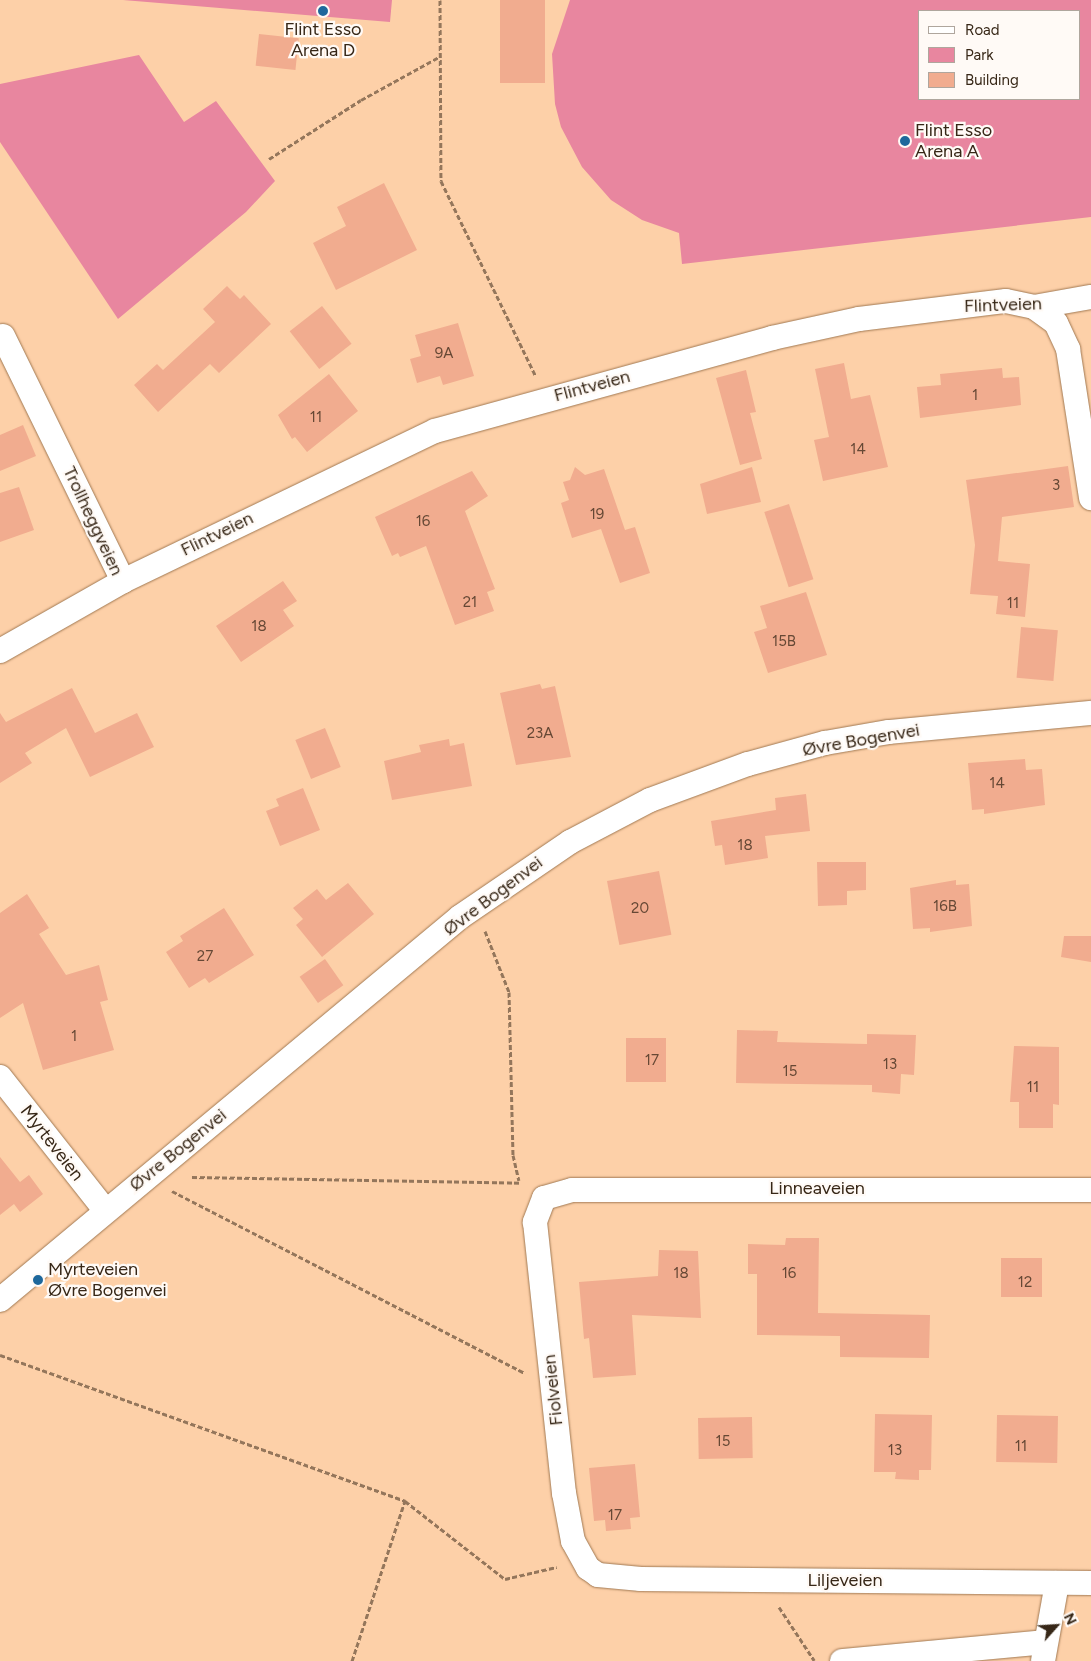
<!DOCTYPE html>
<html>
<head>
<meta charset="utf-8">
<style>
  body { margin:0 }
  #map { position:relative; width:1091px; height:1661px; overflow:hidden; background:#fdd0a8; font-family:Figtree,sans-serif }
  div>[style] { position:absolute }
  .green>* { inset:0; background:#e8869f }
  .building>* { inset:0; background:#f1ac8f; transform-origin:0 0 }
  .path>* { height:3px; margin-top:-1.5px; transform-origin:0; background:repeating-linear-gradient(90deg,#94765b 0 5px,transparent 0 7.5px) }
  .roads { filter:drop-shadow(0 0 1px #a17953) drop-shadow(0 0 1px #a17953) }
  .minor>* { height:24px; margin:-12px; padding:0 12px; transform-origin:12px; border-radius:12px; background:#fff }
  .dots>* { width:14px; height:14px; translate:-50% -50%; box-sizing:border-box; border:2px solid #fffaf6; border-radius:50% }
  span { translate:-50% -50%; white-space:nowrap; text-align:center; line-height:1.15; -webkit-text-stroke:4.5px #fffaf6; paint-order:stroke }
  .number-label { font-size:15px; color:#664835 }
  .number-label span { -webkit-text-stroke-width:0 }
  .poi-label { font-size:18px; color:#372717 }
  .left { translate:0 -50%; text-align:left }
  .street-label { font-size:18px; color:#372717 }
  .legend { position:absolute; left:918px; top:10px; width:162px; height:90px; box-sizing:border-box; background:#fffaf6; border:1px solid #afa69d; margin:0; padding:6px 9px; list-style:none; font-size:15px; color:#372717 }
  .legend li { display:flex; align-items:center; gap:10px; height:25px }
  .legend b { width:25px; border:1px solid #afa69d }
  .north { position:absolute; left:1031px; top:1601px; width:50px; height:50px; -webkit-text-stroke:4px #fffaf6; paint-order:stroke; rotate:64deg; font-size:14px; font-weight:700; line-height:20px; text-align:center; color:#372717 }
  .north::after { content:''; display:block; margin:auto; width:18px; height:22px; background:#372717; clip-path:polygon(50% 0,100% 100%,50% 72%,0 100%) }
</style>
</head>
<body>
<div id="map">
  <div class="green">
    <div style="clip-path:polygon(123px 0,392px 0,390px 22px)"></div>
    <div style="clip-path:polygon(evenodd,570px 0,1091px 0,1091px 217px,682px 264px,679px 233px,642px 220px,611px 200px,582px 167px,561px 127px,555px 104px,552px 54px,570px 0,920px 11px,1080px 11px,1080px 99px,920px 99px,920px 11px)"></div>
    <div style="clip-path:polygon(139px 55px,184px 122px,216px 101px,275px 181px,246px 212px,118px 319px,0 142px,0 84px)"></div>
  </div>
  <div class="building">
    <div style="left:500px;top:0;width:45px;height:83px"></div>
    <div style="left:259px;top:34px;width:40px;height:32px;rotate:6deg"></div>
    <div style="clip-path:polygon(384px 183px,417px 250px,336px 290px,313px 243px,346px 226px,337px 207px)"></div>
    <div style="clip-path:polygon(227px 286px,240px 299px,244px 295px,271px 324px,219px 373px,210px 364px,158px 412px,134px 385px,157px 364px,163px 370px,215px 322px,203px 309px)"></div>
    <div style="left:322px;top:306px;width:48px;height:41px;rotate:52deg"></div>
    <div style="clip-path:polygon(458px 323px,474px 376px,443px 385px,440px 376px,417px 383px,410px 359px,421px 356px,415px 335px)"></div>
    <div style="clip-path:polygon(844px 363px,851px 399px,870px 395px,888px 467px,823px 481px,814px 440px,829px 437px,815px 369px)"></div>
    <div style="clip-path:polygon(1002px 368px,1003px 378px,1019px 377px,1021px 405px,920px 418px,917px 387px,941px 385px,940px 374px)"></div>
    <div style="clip-path:polygon(746px 370px,756px 412px,750px 413px,762px 459px,740px 465px,716px 378px)"></div>
    <div style="clip-path:polygon(329px 374px,358px 411px,307px 452px,295px 437px,292px 439px,278px 415px)"></div>
    <div style="clip-path:polygon(23px 425px,36px 456px,0 471px,0 435px)"></div>
    <div style="clip-path:polygon(1068px 466px,1074px 507px,1002px 517px,998px 561px,1030px 564px,1025px 617px,996px 614px,998px 596px,970px 594px,975px 545px,966px 480px)"></div>
    <div style="clip-path:polygon(575px 467px,585px 475px,604px 469px,625px 530px,635px 527px,650px 573px,620px 583px,601px 529px,572px 538px,561px 503px,569px 500px,563px 482px,570px 480px)"></div>
    <div style="clip-path:polygon(752px 467px,761px 502px,707px 514px,700px 484px)"></div>
    <div style="clip-path:polygon(472px 471px,488px 496px,465px 511px,495px 589px,487px 592px,494px 611px,455px 625px,426px 546px,400px 557px,398px 553px,392px 556px,375px 517px)"></div>
    <div style="clip-path:polygon(19px 487px,34px 530px,0 542px,0 493px)"></div>
    <div style="left:789px;top:504px;width:79px;height:26px;rotate:72deg"></div>
    <div style="clip-path:polygon(283px 581px,297px 601px,283px 610px,294px 626px,241px 662px,216px 626px)"></div>
    <div style="clip-path:polygon(806px 592px,827px 655px,768px 673px,754px 632px,767px 628px,760px 606px)"></div>
    <div style="left:1021px;top:627px;width:37px;height:51px;rotate:5deg"></div>
    <div style="clip-path:polygon(540px 684px,542px 689px,555px 686px,571px 757px,516px 765px,500px 693px)"></div>
    <div style="clip-path:polygon(72px 688px,95px 733px,137px 713px,154px 747px,90px 777px,66px 728px,25px 753px,32px 763px,0 783px,0 713px,6px 722px)"></div>
    <div style="left:325px;top:728px;width:42px;height:32px;rotate:68deg"></div>
    <div style="clip-path:polygon(449px 739px,450px 746px,464px 743px,472px 786px,392px 800px,384px 761px,421px 752px,419px 745px)"></div>
    <div style="clip-path:polygon(1025px 759px,1026px 770px,1042px 769px,1045px 805px,984px 814px,984px 809px,972px 810px,968px 763px)"></div>
    <div style="clip-path:polygon(303px 788px,320px 830px,280px 846px,266px 811px,279px 806px,276px 799px)"></div>
    <div style="clip-path:polygon(806px 794px,810px 831px,765px 836px,768px 858px,725px 865px,722px 845px,715px 846px,711px 821px,776px 810px,775px 798px)"></div>
    <div style="clip-path:polygon(817px 862px,866px 862px,866px 890px,847px 891px,847px 905px,818px 906px)"></div>
    <div style="left:659px;top:871px;width:65px;height:53px;rotate:79deg"></div>
    <div style="clip-path:polygon(956px 880px,956px 885px,969px 884px,972px 926px,930px 932px,930px 928px,913px 929px,910px 888px)"></div>
    <div style="clip-path:polygon(348px 883px,374px 914px,322px 957px,296px 925px,303px 919px,293px 908px,317px 889px,326px 900px)"></div>
    <div style="clip-path:polygon(27px 894px,49px 928px,39px 934px,66px 975px,99px 965px,108px 1000px,100px 1002px,114px 1050px,43px 1070px,23px 1003px,0 1018px,0 913px)"></div>
    <div style="clip-path:polygon(224px 908px,254px 955px,209px 983px,205px 978px,189px 988px,166px 952px,183px 941px,180px 936px)"></div>
    <div style="clip-path:polygon(1064px 936px,1091px 936px,1091px 962px,1061px 957px)"></div>
    <div style="left:325px;top:959px;width:32px;height:31px;rotate:55deg"></div>
    <div style="clip-path:polygon(737px 1030px,778px 1031px,777px 1042px,867px 1044px,867px 1034px,916px 1035px,914px 1075px,901px 1074px,900px 1094px,872px 1092px,872px 1085px,736px 1083px)"></div>
    <div style="left:626px;top:1038px;width:40px;height:44px"></div>
    <div style="clip-path:polygon(1014px 1046px,1059px 1047px,1059px 1105px,1053px 1104px,1053px 1128px,1019px 1128px,1019px 1102px,1010px 1102px)"></div>
    <div style="clip-path:polygon(0 1157px,20px 1182px,29px 1175px,43px 1194px,20px 1212px,14px 1204px,0 1215px)"></div>
    <div style="clip-path:polygon(786px 1238px,819px 1238px,818px 1313px,930px 1315px,929px 1358px,840px 1357px,840px 1336px,757px 1335px,757px 1274px,748px 1274px,748px 1244px,785px 1245px)"></div>
    <div style="clip-path:polygon(659px 1250px,698px 1251px,701px 1318px,632px 1315px,636px 1375px,593px 1378px,589px 1338px,584px 1339px,579px 1282px,658px 1276px)"></div>
    <div style="left:1042px;top:1258px;width:39px;height:41px;rotate:90deg"></div>
    <div style="clip-path:polygon(875px 1414px,932px 1415px,931px 1470px,919px 1470px,919px 1480px,895px 1479px,896px 1472px,874px 1472px)"></div>
    <div style="left:997px;top:1415px;width:61px;height:47px;rotate:1deg"></div>
    <div style="left:752px;top:1417px;width:41px;height:54px;rotate:89deg"></div>
    <div style="clip-path:polygon(635px 1464px,640px 1517px,630px 1518px,631px 1529px,606px 1531px,605px 1520px,594px 1521px,589px 1468px)"></div>
  </div>
  <div class="path">
    <div style="left:440px;top:0;width:181px;rotate:89.7deg"></div>
    <div style="left:441px;top:181px;width:216px;rotate:64.1deg"></div>
    <div style="left:269px;top:159px;width:109px;rotate:-32.7deg"></div>
    <div style="left:361px;top:100px;width:89px;rotate:-28.9deg"></div>
    <div style="left:485px;top:931px;width:66px;rotate:68.5deg"></div>
    <div style="left:509px;top:992px;width:163px;rotate:88.6deg"></div>
    <div style="left:513px;top:1155px;width:26px;rotate:77deg"></div>
    <div style="left:192px;top:1177px;width:330px;rotate:1deg"></div>
    <div style="left:172px;top:1191px;width:396px;rotate:27.3deg"></div>
    <div style="left:0;top:1355px;width:431px;rotate:19.8deg"></div>
    <div style="left:405px;top:1501px;width:127px;rotate:38deg"></div>
    <div style="left:505px;top:1579px;width:53px;rotate:-13deg"></div>
    <div style="left:779px;top:1607px;width:64px;rotate:56.6deg"></div>
    <div style="left:352px;top:1661px;width:169px;rotate:-71.7deg"></div>
  </div>
  <div class="roads">
    <div class="minor">
      <div style="left:1034px;top:307px;width:27px;rotate:36deg"></div>
      <div style="left:1056px;top:323px;width:29px;rotate:65deg"></div>
      <div style="left:1068px;top:349px;width:151px;rotate:81.2deg"></div>
      <div style="left:3px;top:336px;width:273px;rotate:63.9deg"></div>
      <div style="left:0;top:651px;width:142px;rotate:-29.6deg"></div>
      <div style="left:123px;top:581px;width:346px;rotate:-25.7deg"></div>
      <div style="left:435px;top:431px;width:350px;rotate:-15.4deg"></div>
      <div style="left:772px;top:338px;width:89px;rotate:-12.3deg"></div>
      <div style="left:859px;top:319px;width:148px;rotate:-7deg"></div>
      <div style="left:1006px;top:301px;width:29px;rotate:12deg"></div>
      <div style="left:1034px;top:307px;width:58px;rotate:-10deg"></div>
      <div style="left:0;top:1077px;width:169px;rotate:51.7deg"></div>
      <div style="left:1091px;top:1190px;width:519px;rotate:180deg"></div>
      <div style="left:572px;top:1190px;width:29px;rotate:164deg"></div>
      <div style="left:544px;top:1198px;width:26px;rotate:111deg"></div>
      <div style="left:535px;top:1222px;width:273px;rotate:83.9deg"></div>
      <div style="left:564px;top:1493px;width:49px;rotate:79.4deg"></div>
      <div style="left:573px;top:1541px;width:31px;rotate:61deg"></div>
      <div style="left:588px;top:1568px;width:12px;rotate:35deg"></div>
      <div style="left:598px;top:1575px;width:43px;rotate:5.3deg"></div>
      <div style="left:641px;top:1579px;width:450px;rotate:0.5deg"></div>
      <div style="left:0;top:1300px;width:599px;rotate:-39.78deg"></div>
      <div style="left:460px;top:917px;width:133px;rotate:-34.3deg"></div>
      <div style="left:570px;top:842px;width:90px;rotate:-27.7deg"></div>
      <div style="left:650px;top:800px;width:104px;rotate:-20.2deg"></div>
      <div style="left:748px;top:764px;width:80px;rotate:-15.3deg"></div>
      <div style="left:825px;top:743px;width:65px;rotate:-9.8deg"></div>
      <div style="left:889px;top:732px;width:203px;rotate:-5.4deg"></div>
      <div style="left:842px;top:1661px;width:204px;rotate:-5.3deg"></div>
      <div style="left:1043px;top:1661px;width:79px;rotate:-79.8deg"></div>
    </div>
  </div>
  <div class="dots">
    <div style="left:323px;top:11px;background:#1e689c"></div>
    <div style="left:905px;top:141px;background:#1e689c"></div>
    <div style="left:38px;top:1280px;background:#1e689c"></div>
  </div>
  <div class="number-label">
    <span style="left:444px;top:354px">9A</span>
    <span style="left:975px;top:396px">1</span>
    <span style="left:316px;top:418px">11</span>
    <span style="left:858px;top:450px">14</span>
    <span style="left:1056px;top:486px">3</span>
    <span style="left:597px;top:515px">19</span>
    <span style="left:423px;top:522px">16</span>
    <span style="left:470px;top:603px">21</span>
    <span style="left:1013px;top:604px">11</span>
    <span style="left:259px;top:627px">18</span>
    <span style="left:784px;top:642px">15B</span>
    <span style="left:540px;top:734px">23A</span>
    <span style="left:997px;top:784px">14</span>
    <span style="left:745px;top:846px">18</span>
    <span style="left:945px;top:907px">16B</span>
    <span style="left:640px;top:909px">20</span>
    <span style="left:205px;top:957px">27</span>
    <span style="left:74px;top:1037px">1</span>
    <span style="left:652px;top:1061px">17</span>
    <span style="left:890px;top:1065px">13</span>
    <span style="left:790px;top:1072px">15</span>
    <span style="left:1033px;top:1088px">11</span>
    <span style="left:681px;top:1274px">18</span>
    <span style="left:789px;top:1274px">16</span>
    <span style="left:1025px;top:1283px">12</span>
    <span style="left:723px;top:1442px">15</span>
    <span style="left:1021px;top:1447px">11</span>
    <span style="left:895px;top:1451px">13</span>
    <span style="left:615px;top:1516px">17</span>
  </div>
  <div class="poi-label">
    <span style="left:323px;top:40px">Flint Esso<br>Arena D</span>
    <span class="left" style="left:915px;top:141px">Flint Esso<br>Arena A</span>
    <span class="left" style="left:48px;top:1280px">Myrteveien<br>Øvre Bogenvei</span>
  </div>
  <div class="street-label">
    <span style="left:1003px;top:305px;rotate:-2deg">Flintveien</span>
    <span style="left:592px;top:386px;rotate:-15deg">Flintveien</span>
    <span style="left:93px;top:521px;rotate:65deg">Trollheggveien</span>
    <span style="left:217px;top:534px;rotate:-26deg">Flintveien</span>
    <span style="left:861px;top:740px;rotate:-10deg">Øvre Bogenvei</span>
    <span style="left:493px;top:896px;rotate:-37deg">Øvre Bogenvei</span>
    <span style="left:52px;top:1143px;rotate:52deg">Myrteveien</span>
    <span style="left:178px;top:1150px;rotate:-39deg">Øvre Bogenvei</span>
    <span style="left:817px;top:1188px">Linneaveien</span>
    <span style="left:553px;top:1390px;rotate:-96deg">Fiolveien</span>
    <span style="left:845px;top:1580px">Liljeveien</span>
  </div>
  <ul class="legend">
  <li><b style="height:6px;background:#fff"></b>Road</li>
  <li><b style="height:14px;background:#e8869f"></b>Park</li>
  <li><b style="height:14px;background:#f1ac8f"></b>Building</li>
  </ul>
  <div class="north">N</div>
</div>
</body>
</html>
